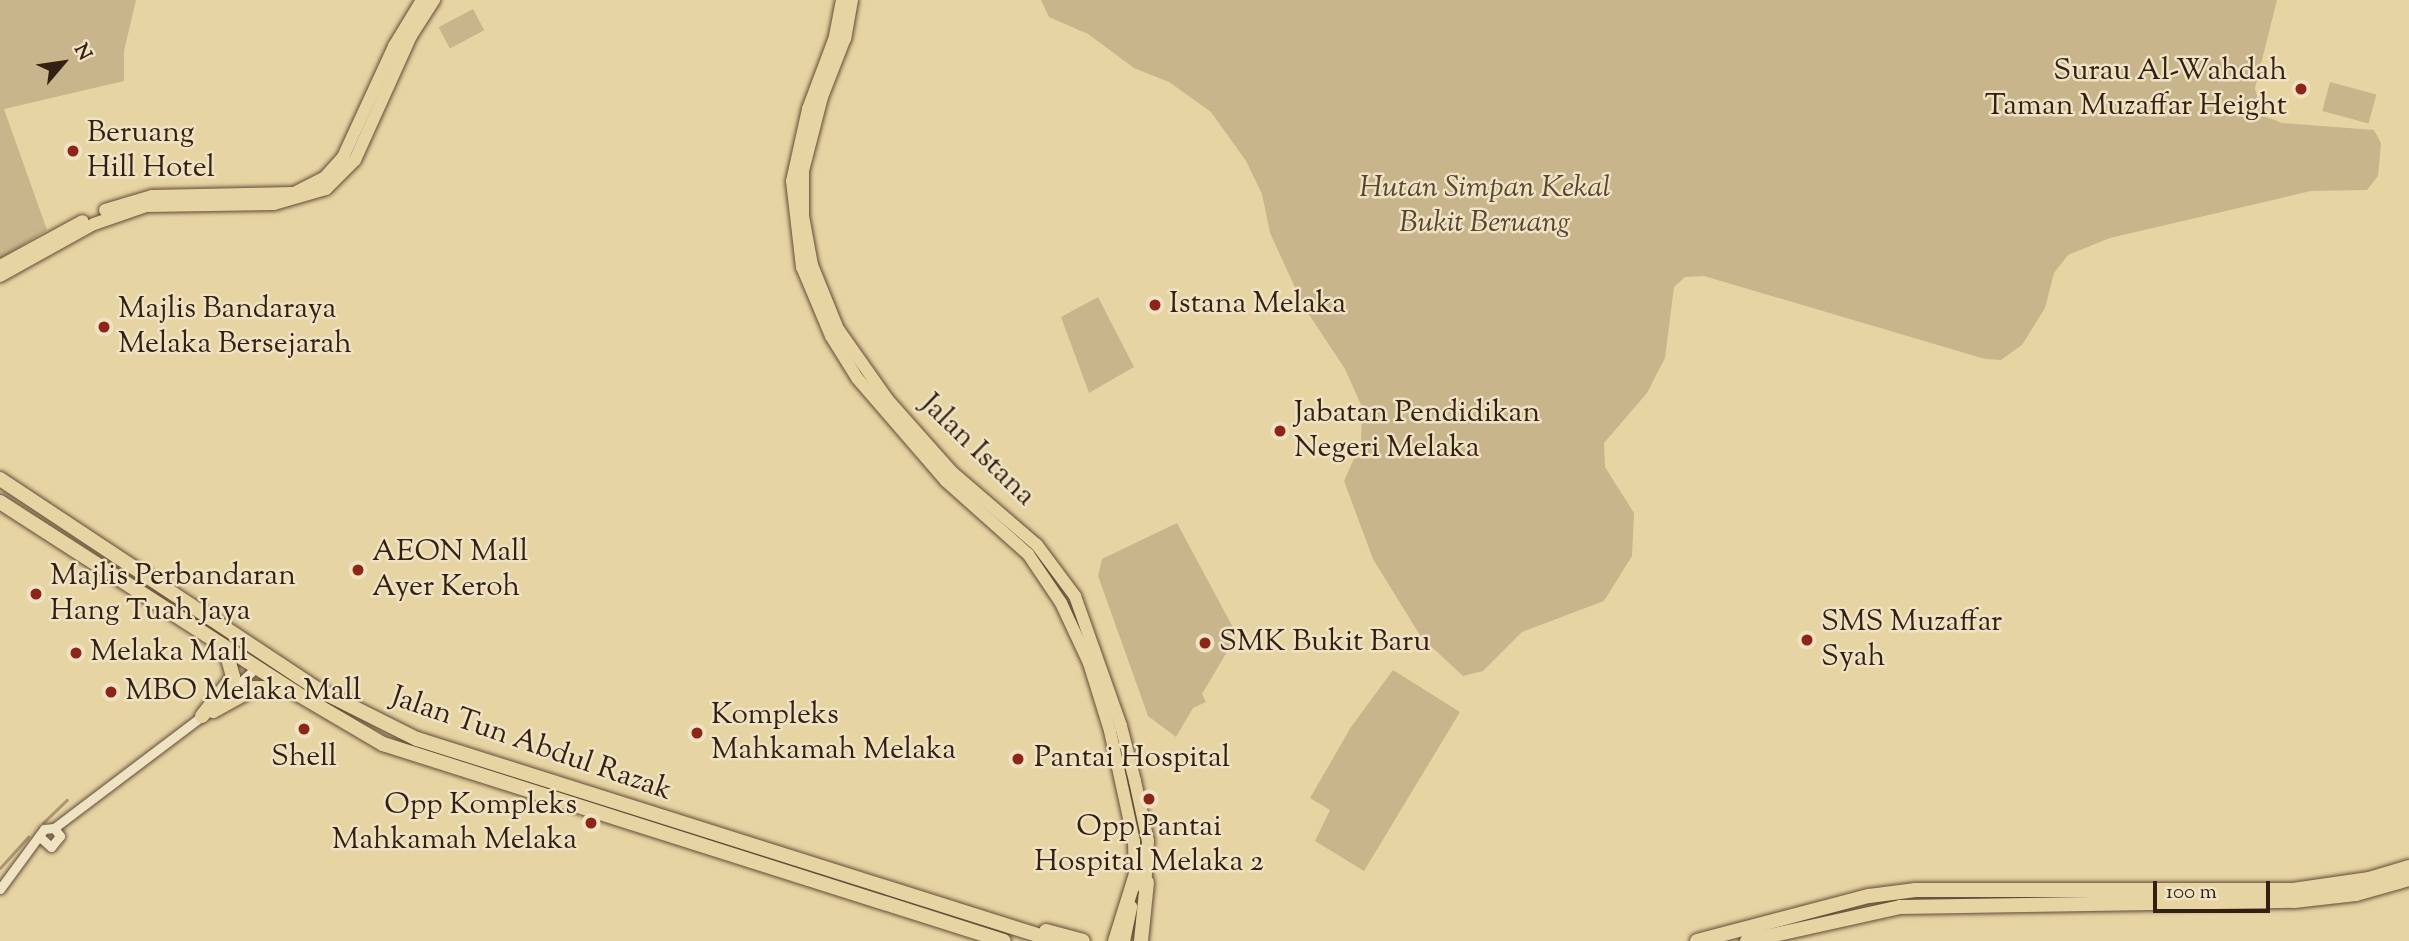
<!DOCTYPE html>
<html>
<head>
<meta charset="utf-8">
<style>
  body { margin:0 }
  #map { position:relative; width:2409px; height:941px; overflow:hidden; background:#e7d4a3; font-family:"Sorts Mill Goudy",serif }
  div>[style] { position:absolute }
  .green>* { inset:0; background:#c9b58b; transform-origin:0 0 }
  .stream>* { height:2.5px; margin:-1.25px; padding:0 1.25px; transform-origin:1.25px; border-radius:1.25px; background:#aa9672 }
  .roads { filter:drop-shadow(0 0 2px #614c37) drop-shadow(0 0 2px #614c37) }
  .minor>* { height:9px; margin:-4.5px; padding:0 4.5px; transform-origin:4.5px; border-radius:4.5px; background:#efe3c3 }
  .major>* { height:12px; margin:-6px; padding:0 6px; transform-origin:6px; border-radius:6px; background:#e7d4a3 }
  .highway>* { height:14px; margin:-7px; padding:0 7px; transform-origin:7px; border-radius:7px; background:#e7d4a3 }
  .dots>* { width:19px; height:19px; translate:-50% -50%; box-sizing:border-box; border:4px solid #efe3c3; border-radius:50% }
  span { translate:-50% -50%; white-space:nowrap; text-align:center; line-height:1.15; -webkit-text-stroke:5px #efe3c3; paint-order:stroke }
  .poi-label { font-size:30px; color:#341f13 }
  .right { translate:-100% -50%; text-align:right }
  .left { translate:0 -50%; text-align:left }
  .park-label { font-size:30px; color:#594431; font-style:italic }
  .street-label { font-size:30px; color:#341f13 }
  .north { position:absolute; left:28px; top:28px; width:70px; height:70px; -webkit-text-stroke:5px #efe3c3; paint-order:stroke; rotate:61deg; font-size:19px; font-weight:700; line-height:28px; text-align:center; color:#341f13 }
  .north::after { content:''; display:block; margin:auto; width:24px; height:32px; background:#341f13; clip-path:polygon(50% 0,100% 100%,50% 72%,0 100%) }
  .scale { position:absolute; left:2153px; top:881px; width:117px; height:32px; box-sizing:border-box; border:4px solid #341f13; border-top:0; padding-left:9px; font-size:21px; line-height:24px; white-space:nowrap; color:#341f13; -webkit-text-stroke:5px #efe3c3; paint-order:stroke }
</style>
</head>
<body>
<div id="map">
  <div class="green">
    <div style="clip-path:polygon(0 0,136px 0,124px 51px,124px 81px,4px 109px,47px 230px,0 259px)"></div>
    <div style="clip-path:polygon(1041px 0,2277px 0,2255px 88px,2262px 115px,2282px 123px,2374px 130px,2381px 143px,2378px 176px,2367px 190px,2311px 191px,2110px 238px,2068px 255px,2054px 273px,2045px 308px,2022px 345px,2001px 360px,1985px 359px,1704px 276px,1685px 277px,1674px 287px,1665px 358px,1647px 393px,1604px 443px,1605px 467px,1634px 513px,1632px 556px,1604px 601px,1522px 632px,1483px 671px,1463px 676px,1421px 637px,1373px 559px,1344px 481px,1361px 443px,1362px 407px,1345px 369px,1304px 307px,1270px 233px,1262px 194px,1246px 161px,1211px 112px,1169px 82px,1134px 68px,1088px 34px,1049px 17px)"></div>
    <div style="left:473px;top:9px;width:24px;height:39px;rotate:62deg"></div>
    <div style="left:2330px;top:82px;width:48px;height:30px;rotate:15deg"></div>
    <div style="clip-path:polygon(1098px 297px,1134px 367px,1089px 393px,1061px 317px)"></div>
    <div style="clip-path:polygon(1177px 523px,1237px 635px,1202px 694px,1206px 702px,1193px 708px,1176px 737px,1148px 716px,1098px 576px,1102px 559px)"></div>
    <div style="clip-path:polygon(1393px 670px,1460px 712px,1364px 871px,1315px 841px,1330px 810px,1310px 798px,1351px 727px)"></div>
  </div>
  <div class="stream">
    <div style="left:43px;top:823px;width:33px;rotate:-44deg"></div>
    <div style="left:0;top:868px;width:42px;rotate:-47.9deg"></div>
  </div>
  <div class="roads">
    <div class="minor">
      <div style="left:224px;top:697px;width:46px;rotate:-42.4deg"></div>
      <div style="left:54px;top:828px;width:191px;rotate:-37.1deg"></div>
      <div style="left:0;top:889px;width:74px;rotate:-53.7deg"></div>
      <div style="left:44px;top:829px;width:10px;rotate:-6deg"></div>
      <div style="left:54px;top:828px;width:10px;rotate:53deg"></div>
      <div style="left:60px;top:836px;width:14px;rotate:129deg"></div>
      <div style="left:51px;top:847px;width:15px;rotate:-138deg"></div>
    </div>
    <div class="major">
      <div style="left:842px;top:0;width:38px;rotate:101deg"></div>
      <div style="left:835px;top:37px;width:77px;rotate:110.6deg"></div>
      <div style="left:808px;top:109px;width:74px;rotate:102.5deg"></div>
      <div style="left:792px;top:181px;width:87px;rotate:83.4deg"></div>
      <div style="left:802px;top:267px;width:75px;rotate:67.2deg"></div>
      <div style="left:831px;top:336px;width:49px;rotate:58.2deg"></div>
      <div style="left:857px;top:378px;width:136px;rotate:49.2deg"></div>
      <div style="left:946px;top:481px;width:110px;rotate:41.7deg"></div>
      <div style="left:1028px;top:554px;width:59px;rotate:56deg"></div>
      <div style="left:1061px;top:603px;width:66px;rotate:65deg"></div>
      <div style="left:1089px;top:663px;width:71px;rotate:72.8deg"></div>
      <div style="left:1110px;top:731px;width:113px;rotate:77.7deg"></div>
      <div style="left:1134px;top:841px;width:45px;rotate:88.7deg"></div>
      <div style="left:852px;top:0;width:39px;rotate:100deg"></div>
      <div style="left:845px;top:38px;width:63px;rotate:111.3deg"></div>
      <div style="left:822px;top:97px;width:76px;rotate:104.4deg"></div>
      <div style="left:803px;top:171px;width:45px;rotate:90deg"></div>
      <div style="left:803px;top:216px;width:50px;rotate:79.6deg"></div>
      <div style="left:812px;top:265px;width:69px;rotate:67.9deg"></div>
      <div style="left:838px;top:329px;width:87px;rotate:54.8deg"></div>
      <div style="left:888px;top:400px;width:96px;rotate:48.4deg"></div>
      <div style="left:952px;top:472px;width:112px;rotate:40.7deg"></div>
      <div style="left:1037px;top:545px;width:64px;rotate:53.3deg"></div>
      <div style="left:1075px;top:596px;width:138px;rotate:70.5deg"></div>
      <div style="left:1121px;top:726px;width:57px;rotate:75.7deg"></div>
      <div style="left:1135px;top:781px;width:61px;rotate:77.8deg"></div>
      <div style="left:1148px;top:841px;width:49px;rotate:93.5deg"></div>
      <div style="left:105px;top:210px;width:49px;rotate:-16.6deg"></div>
      <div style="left:152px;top:196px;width:142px;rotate:-1.2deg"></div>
      <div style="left:294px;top:193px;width:35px;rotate:-27deg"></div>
      <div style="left:325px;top:177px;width:27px;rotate:-48deg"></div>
      <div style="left:343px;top:157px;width:122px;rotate:-65.3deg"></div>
      <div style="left:394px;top:46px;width:54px;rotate:-58.7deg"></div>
      <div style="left:0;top:266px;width:94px;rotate:-28.5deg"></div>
      <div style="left:0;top:276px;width:107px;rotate:-29deg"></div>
      <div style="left:94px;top:224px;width:55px;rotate:-19.1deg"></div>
      <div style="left:146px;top:206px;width:128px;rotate:-0.9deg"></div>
      <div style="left:274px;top:204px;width:54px;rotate:-16.1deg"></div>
      <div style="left:326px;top:189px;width:41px;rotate:-45deg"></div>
      <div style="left:355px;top:160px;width:136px;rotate:-65.7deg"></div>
      <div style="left:411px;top:36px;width:43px;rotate:-57.4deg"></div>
      <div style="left:1124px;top:941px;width:35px;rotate:-78deg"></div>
    </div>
    <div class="highway">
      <div style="left:0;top:479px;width:380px;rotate:33.5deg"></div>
      <div style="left:317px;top:689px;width:112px;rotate:26.6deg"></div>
      <div style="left:417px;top:739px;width:670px;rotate:17.54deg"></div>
      <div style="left:0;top:502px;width:352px;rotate:32.8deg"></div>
      <div style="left:296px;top:693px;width:101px;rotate:30.4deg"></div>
      <div style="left:383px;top:744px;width:651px;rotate:17.6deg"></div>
      <div style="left:213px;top:711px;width:48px;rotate:-28.7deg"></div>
      <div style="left:255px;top:688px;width:29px"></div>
      <div style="left:202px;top:716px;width:50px;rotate:-51.5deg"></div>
      <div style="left:233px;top:677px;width:20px;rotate:-105deg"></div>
      <div style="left:228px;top:658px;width:16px;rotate:-130deg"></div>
      <div style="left:1046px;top:931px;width:38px;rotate:15deg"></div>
      <div style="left:1115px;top:941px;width:67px;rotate:-72.6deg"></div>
      <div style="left:1141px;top:941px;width:59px;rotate:-84.2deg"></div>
      <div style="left:1697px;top:941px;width:178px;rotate:-14.7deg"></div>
      <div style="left:1869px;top:896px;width:47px;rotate:-7.3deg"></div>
      <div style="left:1916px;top:890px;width:377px"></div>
      <div style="left:2293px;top:890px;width:77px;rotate:-8.2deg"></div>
      <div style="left:2369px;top:879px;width:42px;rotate:-16.7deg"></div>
      <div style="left:1747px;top:941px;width:157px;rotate:-12.5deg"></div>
      <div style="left:1900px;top:907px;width:394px;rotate:-0.9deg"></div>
      <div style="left:2294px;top:901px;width:62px;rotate:-6.4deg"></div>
      <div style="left:2356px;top:894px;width:55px;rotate:-15.8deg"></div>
    </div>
  </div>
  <div class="dots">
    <div style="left:2301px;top:89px;background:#8f2418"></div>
    <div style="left:73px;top:151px;background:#8f2418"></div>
    <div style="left:1155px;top:305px;background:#8f2418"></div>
    <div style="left:104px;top:327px;background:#8f2418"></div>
    <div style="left:1280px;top:431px;background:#8f2418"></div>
    <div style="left:358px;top:570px;background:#8f2418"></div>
    <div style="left:36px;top:594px;background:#8f2418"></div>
    <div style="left:1807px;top:640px;background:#8f2418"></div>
    <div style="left:1205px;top:643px;background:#8f2418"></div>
    <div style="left:76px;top:653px;background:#8f2418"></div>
    <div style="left:111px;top:692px;background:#8f2418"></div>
    <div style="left:304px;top:729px;background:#8f2418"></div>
    <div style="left:697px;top:733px;background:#8f2418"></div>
    <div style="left:1018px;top:759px;background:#8f2418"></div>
    <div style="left:1149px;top:799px;background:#8f2418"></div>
    <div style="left:591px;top:823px;background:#8f2418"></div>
  </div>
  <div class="poi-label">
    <span class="right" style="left:2287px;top:89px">Surau Al-Wahdah<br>Taman Muzaffar Height</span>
    <span class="left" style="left:87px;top:151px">Beruang<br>Hill Hotel</span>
    <span class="left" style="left:1169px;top:305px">Istana Melaka</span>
    <span class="left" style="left:118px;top:327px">Majlis Bandaraya<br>Melaka Bersejarah</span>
    <span class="left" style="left:1294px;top:431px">Jabatan Pendidikan<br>Negeri Melaka</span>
    <span class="left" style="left:372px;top:570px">AEON Mall<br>Ayer Keroh</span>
    <span class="left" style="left:50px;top:594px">Majlis Perbandaran<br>Hang Tuah Jaya</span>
    <span class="left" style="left:1821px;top:640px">SMS Muzaffar<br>Syah</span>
    <span class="left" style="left:1219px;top:643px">SMK Bukit Baru</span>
    <span class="left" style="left:90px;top:653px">Melaka Mall</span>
    <span class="left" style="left:125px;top:692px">MBO Melaka Mall</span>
    <span class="left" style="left:711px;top:733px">Kompleks<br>Mahkamah Melaka</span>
    <span style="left:304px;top:758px">Shell</span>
    <span class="left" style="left:1034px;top:759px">Pantai Hospital</span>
    <span class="right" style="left:577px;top:823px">Opp Kompleks<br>Mahkamah Melaka</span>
    <span style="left:1149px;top:845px">Opp Pantai<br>Hospital Melaka 2</span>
  </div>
  <div class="park-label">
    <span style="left:1485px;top:206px">Hutan Simpan Kekal<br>Bukit Beruang</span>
  </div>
  <div class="street-label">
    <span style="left:977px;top:451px;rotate:44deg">Jalan Istana</span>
    <span style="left:531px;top:745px;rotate:19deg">Jalan Tun Abdul Razak</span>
  </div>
  <div class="north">N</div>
  <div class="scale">100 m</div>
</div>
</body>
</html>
